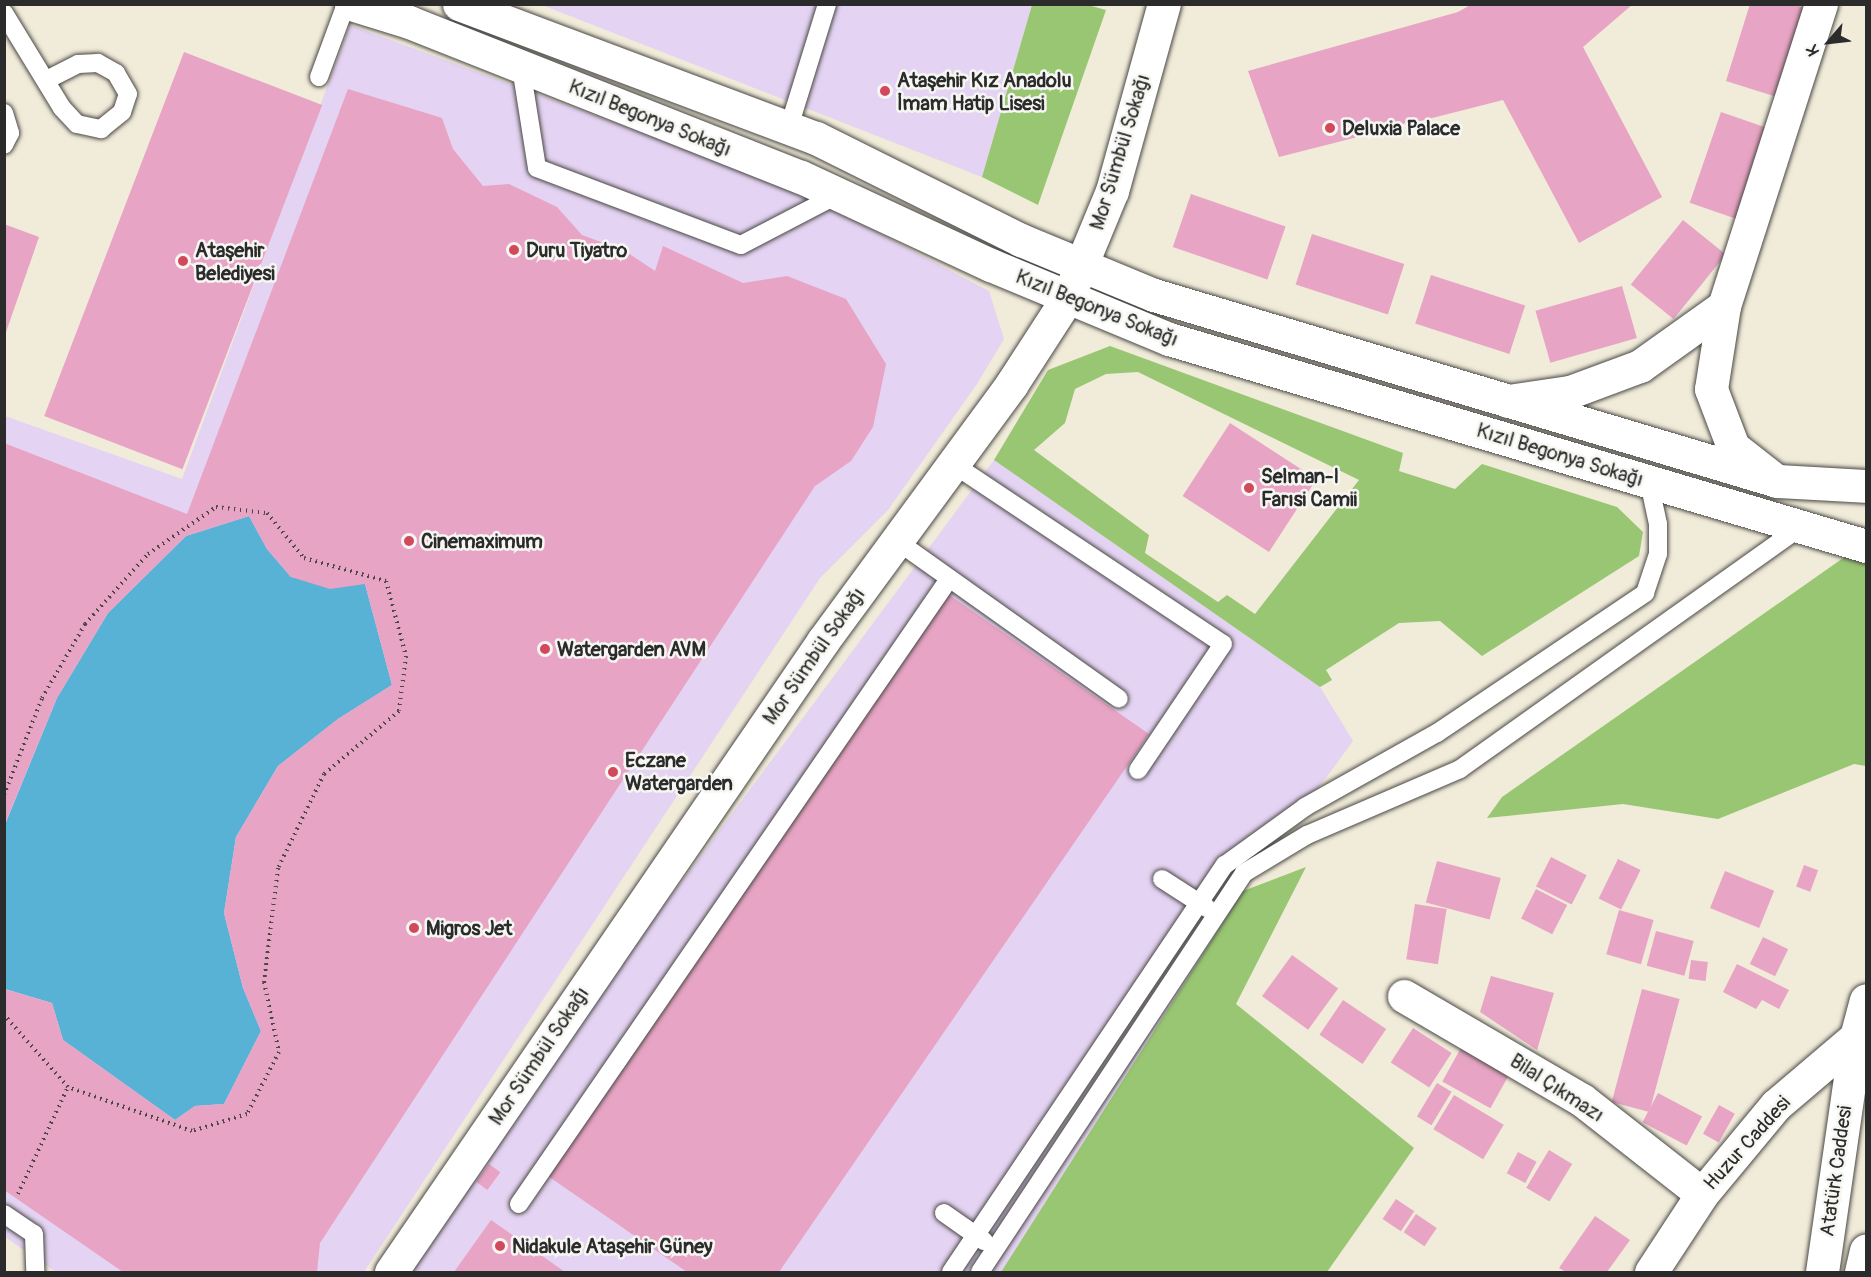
<!DOCTYPE html>
<html>
<head>
<meta charset="utf-8">
<style>
  body { margin:0 }
  #map { position:relative; width:1871px; height:1277px; overflow:hidden; background:#f1ebd9; font-family:Pangolin,sans-serif }
  div>[style] { position:absolute }
  .built>* { inset:0; background:#e4d3f2 }
  .green>* { inset:0; background:#99c673 }
  .water>* { inset:0; background:#58b2d5 }
  .building>* { inset:0; background:#e8a4c4; transform-origin:0 0 }
  .path>* { height:4px; margin-top:-2px; transform-origin:0; background:repeating-linear-gradient(90deg,#494845 0 1.5px,transparent 0 6px) }
  .roads { filter:drop-shadow(0 0 2px #494845) drop-shadow(0 0 2px #494845) }
  .lane>* { height:18px; margin:-9px; padding:0 9px; transform-origin:9px; border-radius:9px; background:#fff }
  .street>* { height:33px; margin:-16.5px; padding:0 16.5px; transform-origin:16.5px; border-radius:16.5px; background:#fff }
  .secondary>* { height:33px; margin:-16.5px; padding:0 16.5px; transform-origin:16.5px; border-radius:16.5px; background:#fff }
  .dots>* { width:16px; height:16px; translate:-50% -50%; box-sizing:border-box; border:3px solid #f6f6f2; border-radius:50% }
  span { translate:-50% -50%; white-space:nowrap; text-align:center; line-height:1.15; -webkit-text-stroke:5px #f6f6f2; paint-order:stroke }
  .poi-label { font-size:20px; color:#2b2b2b; font-weight:700 }
  .left { translate:0 -50%; text-align:left }
  .street-label { font-size:20px; color:#2b2b2b }
  .frame { position:absolute; inset:0; border:6px solid #2b2b2b; pointer-events:none }
  .north { position:absolute; left:1799px; top:12px; width:60px; height:60px; -webkit-text-stroke:4px #f6f6f2; paint-order:stroke; rotate:242deg; font-size:16px; font-weight:700; line-height:24px; text-align:center; color:#2b2b2b }
  .north::after { content:''; display:block; margin:auto; width:21px; height:27px; background:#2b2b2b; clip-path:polygon(50% 0,100% 100%,50% 72%,0 100%) }
</style>
</head>
<body>
<div id="map">
  <div class="built">
    <div style="clip-path:polygon(542px 5px,1032px 5px,982px 177px)"></div>
    <div style="clip-path:polygon(350px 25px,797px 190px,989px 291px,1004px 339px,977px 384px,888px 510px,820px 578px,364px 1272px,56px 1272px,5px 1237px,5px 416px,182px 479px)"></div>
    <div style="clip-path:polygon(994px 460px,1320px 687px,1353px 741px,1243px 891px,1001px 1272px,412px 1272px,625px 958px)"></div>
  </div>
  <div class="green">
    <div style="clip-path:polygon(1032px 5px,1088px 5px,1106px 10px,1038px 205px,982px 177px)"></div>
    <div style="clip-path:polygon(evenodd,1110px 346px,1403px 453px,1399px 471px,1455px 489px,1482px 464px,1617px 507px,1643px 532px,1639px 556px,1482px 656px,1440px 621px,1399px 623px,1326px 670px,1332px 680px,1320px 687px,994px 460px,1048px 370px,1110px 346px,1138px 372px,1359px 480px,1255px 614px,1227px 595px,1218px 602px,1145px 553px,1149px 535px,1034px 450px,1065px 423px,1075px 389px,1106px 374px,1138px 372px)"></div>
    <div style="clip-path:polygon(1866px 542px,1866px 766px,1854px 764px,1718px 819px,1623px 804px,1487px 818px,1502px 797px)"></div>
    <div style="clip-path:polygon(1306px 867px,1236px 1004px,1414px 1148px,1327px 1272px,1001px 1272px,1243px 891px)"></div>
  </div>
  <div class="water">
    <div style="clip-path:polygon(249px 516px,267px 549px,291px 577px,365px 584px,392px 685px,338px 719px,278px 766px,236px 837px,224px 913px,243px 988px,261px 1031px,224px 1104px,195px 1106px,175px 1120px,63px 1040px,52px 1003px,5px 989px,4px 827px,57px 698px,108px 613px,186px 536px)"></div>
  </div>
  <div class="building">
    <div style="clip-path:polygon(1472px 4px,1633px 4px,1583px 47px,1662px 197px,1579px 243px,1503px 100px,1279px 157px,1248px 71px,1458px 12px)"></div>
    <div style="clip-path:polygon(1750px 4px,1792px 4px,1807px 9px,1780px 98px,1726px 81px)"></div>
    <div style="left:184px;top:52px;width:148px;height:390px;rotate:21deg"></div>
    <div style="clip-path:polygon(348px 89px,442px 118px,453px 149px,483px 186px,509px 184px,557px 207px,582px 235px,625px 251px,655px 271px,663px 246px,743px 283px,787px 276px,846px 299px,886px 364px,873px 427px,851px 461px,815px 486px,320px 1243px,317px 1272px,123px 1272px,4px 1190px,4px 989px,52px 1003px,63px 1040px,175px 1120px,195px 1106px,224px 1104px,261px 1031px,243px 988px,224px 913px,236px 837px,278px 766px,338px 719px,392px 685px,365px 584px,330px 589px,291px 577px,267px 549px,249px 516px,186px 536px,108px 613px,57px 698px,4px 826px,4px 443px,187px 514px)"></div>
    <div style="left:1721px;top:112px;width:55px;height:96px;rotate:19deg"></div>
    <div style="left:1191px;top:194px;width:100px;height:56px;rotate:19deg"></div>
    <div style="left:1683px;top:220px;width:55px;height:83px;rotate:39deg"></div>
    <div style="clip-path:polygon(4px 224px,39px 237px,5px 335px,4px 335px)"></div>
    <div style="left:1312px;top:234px;width:97px;height:53px;rotate:18deg"></div>
    <div style="left:1431px;top:275px;width:99px;height:51px;rotate:18deg"></div>
    <div style="left:1622px;top:286px;width:54px;height:90px;rotate:74deg"></div>
    <div style="left:1230px;top:423px;width:103px;height:87px;rotate:33deg"></div>
    <div style="clip-path:polygon(945px 592px,1149px 734px,779px 1272px,687px 1272px,545px 1174px)"></div>
    <div style="left:1551px;top:857px;width:40px;height:33px;rotate:27deg"></div>
    <div style="left:1618px;top:859px;width:25px;height:44px;rotate:26deg"></div>
    <div style="left:1437px;top:861px;width:66px;height:43px;rotate:15deg"></div>
    <div style="left:1804px;top:865px;width:15px;height:23px;rotate:20deg"></div>
    <div style="left:1725px;top:871px;width:53px;height:40px;rotate:22deg"></div>
    <div style="left:1536px;top:889px;width:35px;height:33px;rotate:27deg"></div>
    <div style="left:1415px;top:904px;width:32px;height:56px;rotate:9deg"></div>
    <div style="left:1619px;top:910px;width:36px;height:46px;rotate:16deg"></div>
    <div style="left:1656px;top:931px;width:39px;height:36px;rotate:15deg"></div>
    <div style="left:1763px;top:937px;width:28px;height:30px;rotate:26deg"></div>
    <div style="left:1292px;top:955px;width:57px;height:51px;rotate:36deg"></div>
    <div style="left:1691px;top:960px;width:17px;height:19px;rotate:7deg"></div>
    <div style="clip-path:polygon(1737px 964px,1789px 990px,1779px 1009px,1762px 1000px,1756px 1009px,1723px 992px)"></div>
    <div style="clip-path:polygon(1491px 976px,1554px 993px,1537px 1050px,1480px 1012px)"></div>
    <div style="left:1642px;top:989px;width:39px;height:117px;rotate:15deg"></div>
    <div style="left:1343px;top:1000px;width:52px;height:42px;rotate:34deg"></div>
    <div style="left:1413px;top:1028px;width:46px;height:41px;rotate:33deg"></div>
    <div style="left:1467px;top:1037px;width:55px;height:51px;rotate:29deg"></div>
    <div style="left:1437px;top:1083px;width:17px;height:39px;rotate:31deg"></div>
    <div style="left:1658px;top:1093px;width:50px;height:33px;rotate:28deg"></div>
    <div style="left:1454px;top:1095px;width:58px;height:40px;rotate:31deg"></div>
    <div style="left:1719px;top:1105px;width:18px;height:33px;rotate:29deg"></div>
    <div style="left:1549px;top:1150px;width:27px;height:44px;rotate:31deg"></div>
    <div style="left:1518px;top:1152px;width:21px;height:24px;rotate:28deg"></div>
    <div style="left:489px;top:1164px;width:14px;height:22px;rotate:36deg"></div>
    <div style="left:1396px;top:1199px;width:22px;height:24px;rotate:34deg"></div>
    <div style="left:1416px;top:1214px;width:25px;height:22px;rotate:34deg"></div>
    <div style="clip-path:polygon(1595px 1216px,1630px 1240px,1607px 1272px,1566px 1272px,1559px 1268px)"></div>
    <div style="clip-path:polygon(491px 1220px,565px 1272px,454px 1272px)"></div>
  </div>
  <div class="path">
    <div style="left:4px;top:795px;width:104px;rotate:-68.6deg"></div>
    <div style="left:42px;top:698px;width:86px;rotate:-59.8deg"></div>
    <div style="left:85px;top:624px;width:94px;rotate:-48deg"></div>
    <div style="left:148px;top:554px;width:83px;rotate:-34.7deg"></div>
    <div style="left:216px;top:507px;width:51px;rotate:6.7deg"></div>
    <div style="left:267px;top:513px;width:58px;rotate:50.6deg"></div>
    <div style="left:304px;top:558px;width:85px;rotate:15.7deg"></div>
    <div style="left:386px;top:581px;width:78px;rotate:75.1deg"></div>
    <div style="left:406px;top:656px;width:55px;rotate:97.3deg"></div>
    <div style="left:399px;top:711px;width:98px;rotate:140deg"></div>
    <div style="left:324px;top:774px;width:105px;rotate:116.1deg"></div>
    <div style="left:278px;top:868px;width:115px;rotate:97deg"></div>
    <div style="left:264px;top:982px;width:72px;rotate:77.9deg"></div>
    <div style="left:279px;top:1052px;width:70px;rotate:117.3deg"></div>
    <div style="left:247px;top:1114px;width:58px;rotate:162.8deg"></div>
    <div style="left:192px;top:1131px;width:132px;rotate:-160.5deg"></div>
    <div style="left:68px;top:1087px;width:96px;rotate:-131.6deg"></div>
    <div style="left:18px;top:1194px;width:118px;rotate:-65deg"></div>
  </div>
  <div class="roads">
    <div class="lane">
      <div style="left:4px;top:13px;width:111px;rotate:58.6deg"></div>
      <div style="left:62px;top:108px;width:22px;rotate:47deg"></div>
      <div style="left:77px;top:124px;width:25px;rotate:12deg"></div>
      <div style="left:101px;top:129px;width:27px;rotate:-39deg"></div>
      <div style="left:122px;top:112px;width:19px;rotate:-72deg"></div>
      <div style="left:128px;top:94px;width:24px;rotate:-120deg"></div>
      <div style="left:116px;top:73px;width:21px;rotate:-151deg"></div>
      <div style="left:98px;top:63px;width:20px;rotate:177deg"></div>
      <div style="left:78px;top:64px;width:36px;rotate:153deg"></div>
      <div style="left:521px;top:67px;width:102px;rotate:81deg"></div>
      <div style="left:537px;top:168px;width:218px;rotate:20.7deg"></div>
      <div style="left:741px;top:245px;width:108px;rotate:-27.5deg"></div>
      <div style="left:319px;top:77px;width:78px;rotate:-69.7deg"></div>
      <div style="left:4px;top:113px;width:21px;rotate:73deg"></div>
      <div style="left:10px;top:133px;width:13px;rotate:117deg"></div>
      <div style="left:789px;top:127px;width:129px;rotate:-72.8deg"></div>
      <div style="left:953px;top:464px;width:324px;rotate:33.7deg"></div>
      <div style="left:1223px;top:644px;width:152px;rotate:124deg"></div>
      <div style="left:897px;top:541px;width:272px;rotate:35.4deg"></div>
      <div style="left:1162px;top:879px;width:54px;rotate:32.8deg"></div>
      <div style="left:519px;top:1204px;width:759px;rotate:-55.47deg"></div>
      <div style="left:944px;top:1213px;width:49px;rotate:35deg"></div>
      <div style="left:4px;top:1214px;width:36px;rotate:34deg"></div>
      <div style="left:34px;top:1234px;width:38px;rotate:88deg"></div>
      <div style="left:951px;top:1272px;width:491px;rotate:-56.1deg"></div>
      <div style="left:1225px;top:865px;width:99px;rotate:-35.9deg"></div>
      <div style="left:1305px;top:807px;width:151px;rotate:-29.3deg"></div>
      <div style="left:1437px;top:733px;width:251px;rotate:-33.9deg"></div>
      <div style="left:1645px;top:593px;width:41px;rotate:-71.6deg"></div>
      <div style="left:1658px;top:554px;width:30px;rotate:-90deg"></div>
      <div style="left:1658px;top:524px;width:43px;rotate:-102.1deg"></div>
      <div style="left:980px;top:1272px;width:478px;rotate:-56.5deg"></div>
      <div style="left:1244px;top:873px;width:74px;rotate:-31.1deg"></div>
      <div style="left:1307px;top:835px;width:167px;rotate:-23.3deg"></div>
      <div style="left:1460px;top:769px;width:418px;rotate:-35.4deg"></div>
    </div>
    <div class="street">
      <div style="left:1724px;top:306px;width:317px;rotate:-72.2deg"></div>
      <div style="left:1508px;top:401px;width:63px;rotate:-8.3deg"></div>
      <div style="left:1570px;top:392px;width:75px;rotate:-20.4deg"></div>
      <div style="left:1640px;top:366px;width:103px;rotate:-35.5deg"></div>
      <div style="left:1724px;top:306px;width:84px;rotate:98.9deg"></div>
      <div style="left:1711px;top:389px;width:62px;rotate:69.2deg"></div>
      <div style="left:1733px;top:447px;width:52px;rotate:38deg"></div>
      <div style="left:1404px;top:996px;width:206px;rotate:30.3deg"></div>
      <div style="left:1582px;top:1100px;width:152px;rotate:38.1deg"></div>
      <div style="left:391px;top:1272px;width:765px;rotate:-55.6deg"></div>
      <div style="left:823px;top:641px;width:318px;rotate:-53.7deg"></div>
      <div style="left:1011px;top:385px;width:105px;rotate:-57.1deg"></div>
      <div style="left:1068px;top:297px;width:115px;rotate:-67.5deg"></div>
      <div style="left:1112px;top:191px;width:194px;rotate:-74.5deg"></div>
    </div>
    <div class="secondary">
      <div style="left:351px;top:4px;width:61px;rotate:17.2deg"></div>
      <div style="left:409px;top:22px;width:422px;rotate:21.6deg"></div>
      <div style="left:801px;top:177px;width:209px;rotate:24.9deg"></div>
      <div style="left:991px;top:265px;width:193px;rotate:22.6deg"></div>
      <div style="left:1169px;top:339px;width:727px;rotate:16.54deg"></div>
      <div style="left:459px;top:4px;width:381px;rotate:20.6deg"></div>
      <div style="left:816px;top:138px;width:229px;rotate:26.5deg"></div>
      <div style="left:1021px;top:240px;width:144px;rotate:22.5deg"></div>
      <div style="left:1154px;top:295px;width:650px;rotate:16.62deg"></div>
      <div style="left:1777px;top:481px;width:89px;rotate:3.2deg"></div>
      <div style="left:1651px;top:1272px;width:93px;rotate:-56.8deg"></div>
      <div style="left:1702px;top:1194px;width:116px;rotate:-50.3deg"></div>
      <div style="left:1776px;top:1105px;width:105px;rotate:-40.4deg"></div>
      <div style="left:1856px;top:1037px;width:10px;rotate:-6deg"></div>
      <div style="left:1822px;top:1272px;width:237px;rotate:-81.8deg"></div>
      <div style="left:1856px;top:1037px;width:38px;rotate:-75deg"></div>
      <div style="left:1861px;top:1272px;width:22px;rotate:-77deg"></div>
    </div>
  </div>
  <div class="dots">
    <div style="left:885px;top:91px;background:#d1495b"></div>
    <div style="left:1330px;top:128px;background:#d1495b"></div>
    <div style="left:514px;top:250px;background:#d1495b"></div>
    <div style="left:183px;top:261px;background:#d1495b"></div>
    <div style="left:1249px;top:488px;background:#d1495b"></div>
    <div style="left:409px;top:541px;background:#d1495b"></div>
    <div style="left:545px;top:649px;background:#d1495b"></div>
    <div style="left:613px;top:772px;background:#d1495b"></div>
    <div style="left:414px;top:928px;background:#d1495b"></div>
    <div style="left:500px;top:1246px;background:#d1495b"></div>
  </div>
  <div class="poi-label">
    <span class="left" style="left:897px;top:92px">Ataşehir Kız Anadolu<br>İmam Hatip Lisesi</span>
    <span class="left" style="left:1342px;top:128px">Deluxia Palace</span>
    <span class="left" style="left:195px;top:262px">Ataşehir<br>Belediyesi</span>
    <span class="left" style="left:526px;top:250px">Duru Tiyatro</span>
    <span class="left" style="left:1261px;top:488px">Selman-I<br>Farısi Camii</span>
    <span class="left" style="left:421px;top:541px">Cinemaximum</span>
    <span class="left" style="left:557px;top:649px">Watergarden AVM</span>
    <span class="left" style="left:625px;top:772px">Eczane<br>Watergarden</span>
    <span class="left" style="left:426px;top:928px">Migros Jet</span>
    <span class="left" style="left:512px;top:1246px">Nidakule Ataşehir Güney</span>
  </div>
  <div class="street-label">
    <span style="left:650px;top:118px;rotate:22deg">Kızıl Begonya Sokağı</span>
    <span style="left:1120px;top:152px;rotate:-73deg">Mor Sümbül Sokağı</span>
    <span style="left:1097px;top:308px;rotate:22deg">Kızıl Begonya Sokağı</span>
    <span style="left:1560px;top:455px;rotate:17deg">Kızıl Begonya Sokağı</span>
    <span style="left:814px;top:656px;rotate:-55deg">Mor Sümbül Sokağı</span>
    <span style="left:539px;top:1056px;rotate:-56deg">Mor Sümbül Sokağı</span>
    <span style="left:1557px;top:1088px;rotate:33deg">Bilal Çıkmazı</span>
    <span style="left:1747px;top:1143px;rotate:-48deg">Huzur Caddesi</span>
    <span style="left:1836px;top:1171px;rotate:-82deg">Atatürk Caddesi</span>
  </div>
  <div class="frame"></div>
  <div class="north">K</div>
</div>
</body>
</html>
